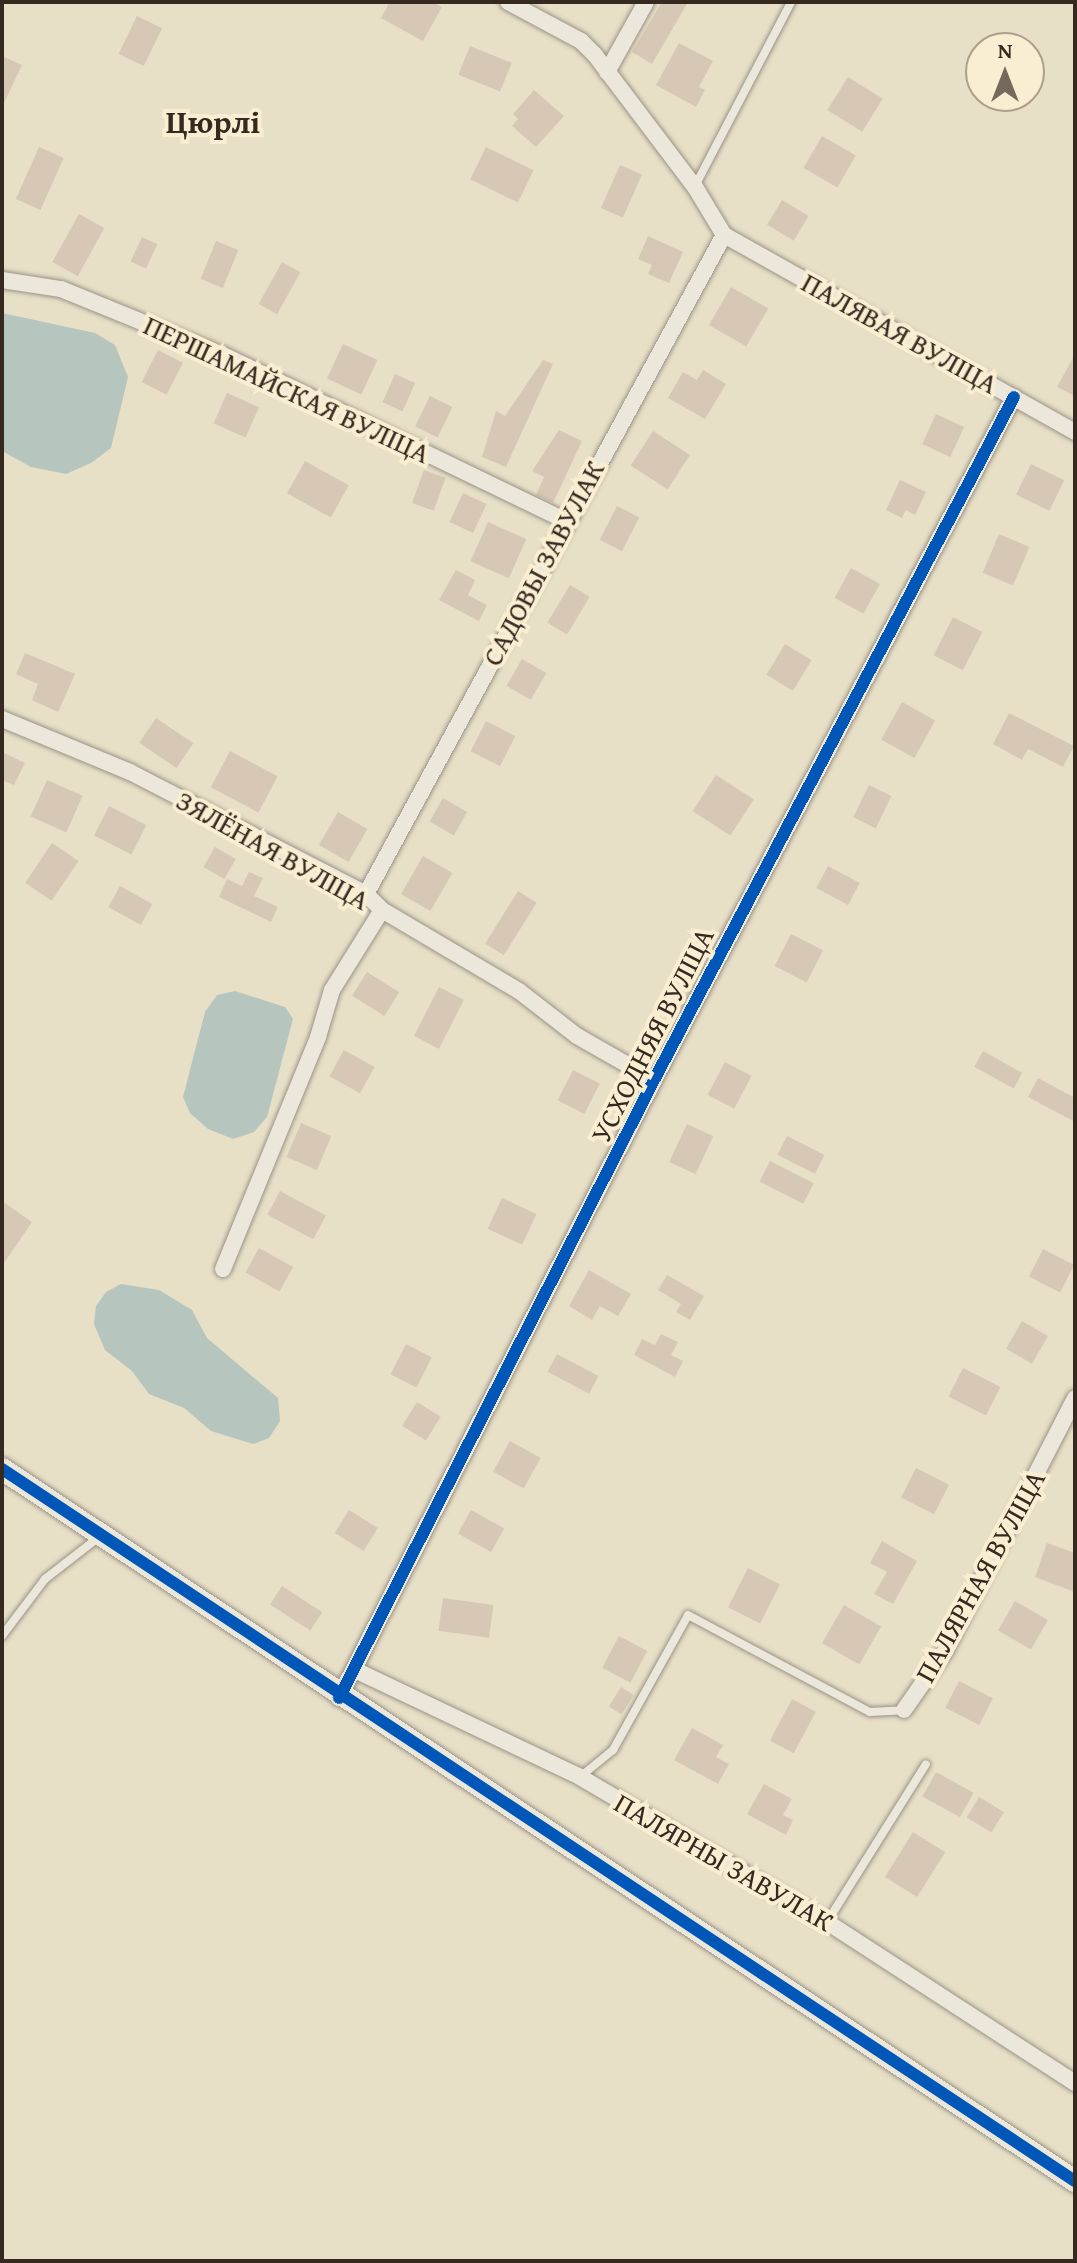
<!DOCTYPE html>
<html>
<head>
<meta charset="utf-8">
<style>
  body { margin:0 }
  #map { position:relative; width:1077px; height:2263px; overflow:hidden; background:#e8dfc7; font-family:"Gentium Book Plus",serif }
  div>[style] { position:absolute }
  .water>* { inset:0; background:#b6c6be }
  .building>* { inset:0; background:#d7c8b6; transform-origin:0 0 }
  .roads { filter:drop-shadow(0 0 2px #9a9486) drop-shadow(0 0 2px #9a9486) }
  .lane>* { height:8px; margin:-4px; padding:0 4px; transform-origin:4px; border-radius:4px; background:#ebe7db }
  .street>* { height:16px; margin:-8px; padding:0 8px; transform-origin:8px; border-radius:8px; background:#ebe7db }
  .secondary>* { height:22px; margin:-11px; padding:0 11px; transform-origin:11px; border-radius:11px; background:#ebe7db }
  .cycleway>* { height:12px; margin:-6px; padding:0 6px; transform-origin:6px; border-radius:6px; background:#0057b8 }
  span { translate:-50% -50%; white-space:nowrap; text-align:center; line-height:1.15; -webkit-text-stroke:8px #f9eed2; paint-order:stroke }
  .street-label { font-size:28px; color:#352920 }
  .quarter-label { font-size:32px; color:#352920; font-weight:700 }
  .frame { position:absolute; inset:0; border:4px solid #352920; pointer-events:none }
  .north { position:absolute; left:965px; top:32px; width:80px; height:80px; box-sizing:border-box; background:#f9eed2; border:2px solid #ab9f8b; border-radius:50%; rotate:0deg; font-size:22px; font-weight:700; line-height:32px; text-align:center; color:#352920 }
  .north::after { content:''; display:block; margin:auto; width:28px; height:36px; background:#74695a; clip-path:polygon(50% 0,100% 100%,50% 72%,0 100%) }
</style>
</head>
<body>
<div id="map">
  <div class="water">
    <div style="clip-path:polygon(2px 313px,95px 333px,115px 345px,128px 377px,111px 448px,91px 463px,66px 474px,31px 467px,2px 451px)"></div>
    <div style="clip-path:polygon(235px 991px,285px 1007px,293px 1019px,267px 1117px,254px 1132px,233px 1139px,208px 1129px,190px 1113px,183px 1097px,205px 1012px,217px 995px)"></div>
    <div style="clip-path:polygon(121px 1284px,159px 1290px,192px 1310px,207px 1338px,278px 1398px,280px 1421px,269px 1438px,253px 1444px,211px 1431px,184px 1408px,149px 1394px,132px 1371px,105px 1350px,94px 1324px,96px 1306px,106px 1292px)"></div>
  </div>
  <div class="building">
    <div style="clip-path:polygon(384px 2px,432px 2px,442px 7px,423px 41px,381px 18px,388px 5px)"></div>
    <div style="clip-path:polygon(662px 2px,688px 2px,652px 64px,632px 52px)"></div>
    <div style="left:137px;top:16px;width:28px;height:42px;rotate:26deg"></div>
    <div style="clip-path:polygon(679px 43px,713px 61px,699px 87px,705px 90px,696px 107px,656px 85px)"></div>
    <div style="left:470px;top:46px;width:45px;height:31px;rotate:22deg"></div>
    <div style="clip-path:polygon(2px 56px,22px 65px,2px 107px)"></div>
    <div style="left:848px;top:77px;width:41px;height:39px;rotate:32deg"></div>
    <div style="clip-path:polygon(534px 90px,564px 116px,536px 147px,512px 126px,518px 119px,513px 114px)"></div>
    <div style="left:822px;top:136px;width:39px;height:37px;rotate:30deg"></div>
    <div style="left:39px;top:147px;width:27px;height:57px;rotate:24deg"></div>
    <div style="left:486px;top:147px;width:53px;height:36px;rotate:26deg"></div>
    <div style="left:620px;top:165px;width:24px;height:47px;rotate:24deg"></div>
    <div style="left:782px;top:200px;width:31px;height:29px;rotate:31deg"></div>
    <div style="left:79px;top:214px;width:29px;height:55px;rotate:29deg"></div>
    <div style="clip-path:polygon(648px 236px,683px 252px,669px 283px,648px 274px,652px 265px,638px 259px)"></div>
    <div style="left:142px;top:237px;width:17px;height:27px;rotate:25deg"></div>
    <div style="left:216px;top:241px;width:24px;height:41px;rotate:22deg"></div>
    <div style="left:282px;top:262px;width:21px;height:48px;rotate:29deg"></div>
    <div style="left:731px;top:287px;width:43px;height:44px;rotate:30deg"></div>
    <div style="left:343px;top:344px;width:38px;height:38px;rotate:25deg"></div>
    <div style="left:158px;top:350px;width:28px;height:36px;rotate:27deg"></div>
    <div style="clip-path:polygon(1075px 354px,1075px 396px,1057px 387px)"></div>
    <div style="clip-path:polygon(543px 360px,553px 364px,506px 467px,482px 457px,496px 411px,505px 416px)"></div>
    <div style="clip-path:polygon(703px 370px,726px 384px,705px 419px,668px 398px,683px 372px,697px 380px)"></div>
    <div style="left:395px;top:374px;width:22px;height:31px;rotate:24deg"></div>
    <div style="left:227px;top:393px;width:35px;height:33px;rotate:24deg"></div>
    <div style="left:430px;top:396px;width:25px;height:34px;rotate:26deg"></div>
    <div style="left:936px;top:414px;width:31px;height:33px;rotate:25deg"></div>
    <div style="clip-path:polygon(559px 430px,582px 441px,553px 503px,536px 495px,544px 477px,532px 471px)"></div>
    <div style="left:653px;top:431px;width:44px;height:41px;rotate:33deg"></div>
    <div style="left:305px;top:461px;width:50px;height:37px;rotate:29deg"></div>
    <div style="left:1031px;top:464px;width:37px;height:34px;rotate:26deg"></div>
    <div style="left:424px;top:470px;width:23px;height:35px;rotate:20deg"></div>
    <div style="clip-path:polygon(900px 480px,926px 492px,915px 515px,906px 510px,902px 518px,886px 510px)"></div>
    <div style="left:463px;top:493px;width:26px;height:32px;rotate:25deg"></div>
    <div style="left:617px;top:506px;width:25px;height:38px;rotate:27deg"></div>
    <div style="left:488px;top:522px;width:42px;height:43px;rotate:24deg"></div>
    <div style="left:999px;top:534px;width:33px;height:42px;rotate:23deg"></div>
    <div style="left:851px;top:568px;width:33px;height:34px;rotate:29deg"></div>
    <div style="clip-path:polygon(456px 570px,475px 580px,468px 595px,487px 605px,479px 621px,439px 600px)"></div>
    <div style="left:570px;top:585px;width:23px;height:44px;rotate:31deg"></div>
    <div style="left:953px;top:617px;width:33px;height:43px;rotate:27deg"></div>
    <div style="left:785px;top:644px;width:31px;height:36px;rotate:31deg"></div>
    <div style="clip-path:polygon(25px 653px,75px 674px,58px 712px,32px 700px,38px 684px,16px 674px)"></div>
    <div style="left:522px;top:659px;width:28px;height:31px;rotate:30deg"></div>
    <div style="left:902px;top:702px;width:38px;height:43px;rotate:29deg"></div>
    <div style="clip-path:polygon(1009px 713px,1074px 746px,1063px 767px,1028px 749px,1022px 760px,993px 744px)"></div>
    <div style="left:156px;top:718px;width:45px;height:30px;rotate:34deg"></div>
    <div style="left:486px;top:721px;width:33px;height:34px;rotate:27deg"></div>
    <div style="left:230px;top:751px;width:54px;height:41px;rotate:28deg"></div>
    <div style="clip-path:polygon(2px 752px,25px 763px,14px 785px,2px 780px)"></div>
    <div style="left:716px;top:775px;width:45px;height:43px;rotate:33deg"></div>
    <div style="left:47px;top:780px;width:39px;height:40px;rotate:24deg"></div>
    <div style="left:869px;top:785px;width:25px;height:36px;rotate:26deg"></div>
    <div style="left:443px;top:798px;width:28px;height:27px;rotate:30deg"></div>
    <div style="left:109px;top:806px;width:42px;height:33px;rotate:27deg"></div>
    <div style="left:338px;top:812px;width:34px;height:38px;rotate:30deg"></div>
    <div style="left:52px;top:843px;width:32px;height:48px;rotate:34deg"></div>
    <div style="left:215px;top:847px;width:24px;height:23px;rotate:30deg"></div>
    <div style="left:423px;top:856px;width:34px;height:44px;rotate:30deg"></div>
    <div style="left:828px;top:866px;width:36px;height:25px;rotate:28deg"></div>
    <div style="clip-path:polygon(249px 872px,263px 878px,254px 896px,278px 907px,271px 922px,219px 897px,227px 879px,242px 886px)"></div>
    <div style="left:120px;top:886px;width:37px;height:24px;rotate:29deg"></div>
    <div style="left:518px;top:891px;width:22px;height:62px;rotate:32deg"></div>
    <div style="left:791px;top:934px;width:36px;height:36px;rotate:27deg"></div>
    <div style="left:367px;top:972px;width:38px;height:28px;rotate:32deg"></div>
    <div style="left:439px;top:987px;width:28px;height:55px;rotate:27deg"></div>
    <div style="left:344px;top:1050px;width:35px;height:30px;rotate:29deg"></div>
    <div style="left:983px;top:1051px;width:45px;height:18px;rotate:29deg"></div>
    <div style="left:725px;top:1062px;width:30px;height:37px;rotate:28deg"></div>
    <div style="left:573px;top:1070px;width:30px;height:34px;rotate:27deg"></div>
    <div style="clip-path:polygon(1038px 1078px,1075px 1098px,1075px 1122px,1028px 1097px)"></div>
    <div style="left:301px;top:1123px;width:33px;height:37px;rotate:23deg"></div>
    <div style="left:687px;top:1124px;width:29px;height:42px;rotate:25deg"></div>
    <div style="left:787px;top:1136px;width:42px;height:21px;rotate:27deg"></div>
    <div style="left:770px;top:1161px;width:49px;height:23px;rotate:27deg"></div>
    <div style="left:280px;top:1191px;width:52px;height:27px;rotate:28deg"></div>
    <div style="left:502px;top:1198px;width:38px;height:34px;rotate:25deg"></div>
    <div style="clip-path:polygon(2px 1201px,32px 1222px,2px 1266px)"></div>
    <div style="left:259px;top:1248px;width:39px;height:28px;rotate:29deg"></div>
    <div style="left:1043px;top:1249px;width:35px;height:31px;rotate:27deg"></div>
    <div style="clip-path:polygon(589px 1270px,631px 1294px,618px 1316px,600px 1306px,592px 1320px,569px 1306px)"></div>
    <div style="clip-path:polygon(667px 1275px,704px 1296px,690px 1320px,676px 1312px,681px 1304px,658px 1290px)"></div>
    <div style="left:1022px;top:1321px;width:30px;height:32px;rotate:30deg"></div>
    <div style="clip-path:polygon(661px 1334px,678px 1342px,671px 1355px,683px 1361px,675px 1377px,634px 1355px,642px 1339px,655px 1345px)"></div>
    <div style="left:406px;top:1344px;width:29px;height:34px;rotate:27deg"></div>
    <div style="left:557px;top:1354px;width:47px;height:20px;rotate:28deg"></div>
    <div style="left:963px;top:1368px;width:42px;height:32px;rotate:27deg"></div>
    <div style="left:417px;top:1402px;width:28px;height:28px;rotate:32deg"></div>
    <div style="left:510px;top:1441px;width:35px;height:35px;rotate:29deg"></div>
    <div style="left:916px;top:1468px;width:37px;height:33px;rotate:27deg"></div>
    <div style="left:349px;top:1510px;width:34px;height:27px;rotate:32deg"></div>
    <div style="left:471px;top:1510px;width:38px;height:27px;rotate:29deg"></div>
    <div style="clip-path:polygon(882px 1541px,917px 1561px,893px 1604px,874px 1594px,887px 1572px,870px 1563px)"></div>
    <div style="clip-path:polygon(1047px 1543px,1075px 1553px,1075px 1592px,1035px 1577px)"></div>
    <div style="left:748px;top:1568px;width:36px;height:44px;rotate:27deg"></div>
    <div style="left:282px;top:1586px;width:48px;height:22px;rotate:33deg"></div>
    <div style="left:443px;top:1598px;width:51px;height:33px;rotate:8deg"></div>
    <div style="left:1015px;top:1601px;width:38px;height:34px;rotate:30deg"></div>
    <div style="left:844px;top:1605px;width:43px;height:44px;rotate:30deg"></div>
    <div style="left:619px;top:1636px;width:32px;height:36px;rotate:28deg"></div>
    <div style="left:959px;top:1681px;width:38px;height:30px;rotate:27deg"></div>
    <div style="left:621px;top:1687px;width:15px;height:23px;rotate:32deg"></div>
    <div style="left:792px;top:1699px;width:27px;height:47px;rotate:28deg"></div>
    <div style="clip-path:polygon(692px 1728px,723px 1745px,716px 1757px,729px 1764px,718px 1784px,674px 1760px)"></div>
    <div style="left:936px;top:1772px;width:43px;height:28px;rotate:29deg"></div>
    <div style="clip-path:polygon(764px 1784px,792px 1799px,783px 1815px,793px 1820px,786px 1835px,747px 1814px)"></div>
    <div style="left:979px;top:1797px;width:29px;height:24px;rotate:31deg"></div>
    <div style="left:913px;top:1832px;width:38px;height:53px;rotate:32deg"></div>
  </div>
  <div class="roads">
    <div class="lane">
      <div style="left:695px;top:186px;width:208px;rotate:-62.4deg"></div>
      <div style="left:2px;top:1636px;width:71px;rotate:-53deg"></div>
      <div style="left:45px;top:1579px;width:68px;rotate:-37.9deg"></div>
      <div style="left:580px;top:1777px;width:43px;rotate:-39.3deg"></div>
      <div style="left:613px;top:1750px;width:154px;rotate:-60.9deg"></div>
      <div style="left:688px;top:1615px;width:206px;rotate:28.1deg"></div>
      <div style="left:870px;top:1712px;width:34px;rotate:-3deg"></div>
      <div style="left:827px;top:1922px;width:186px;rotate:-57.9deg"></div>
    </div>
    <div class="street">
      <div style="left:508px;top:2px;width:83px;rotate:28.1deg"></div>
      <div style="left:581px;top:41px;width:20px;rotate:45deg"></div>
      <div style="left:595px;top:55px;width:166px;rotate:52.9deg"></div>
      <div style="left:695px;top:187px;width:56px;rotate:58.9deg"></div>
      <div style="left:724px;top:235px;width:403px;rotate:29.3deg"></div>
      <div style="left:607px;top:72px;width:80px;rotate:-60.9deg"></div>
      <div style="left:2px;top:280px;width:60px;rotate:8.7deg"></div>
      <div style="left:61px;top:289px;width:175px;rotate:22.2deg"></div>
      <div style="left:223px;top:355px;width:380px;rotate:25.8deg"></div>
      <div style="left:2px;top:719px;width:139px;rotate:22.5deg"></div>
      <div style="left:130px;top:772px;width:266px;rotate:27.3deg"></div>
      <div style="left:366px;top:894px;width:23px;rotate:45deg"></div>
      <div style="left:382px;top:910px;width:159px;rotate:30.6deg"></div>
      <div style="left:519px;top:991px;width:73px;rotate:37.8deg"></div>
      <div style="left:577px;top:1036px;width:89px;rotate:29.7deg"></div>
      <div style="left:366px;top:894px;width:750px;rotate:-61.49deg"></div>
      <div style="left:223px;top:1269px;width:251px;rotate:-67.7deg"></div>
      <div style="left:318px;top:1037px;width:49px;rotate:-73.4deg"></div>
      <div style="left:332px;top:990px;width:94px;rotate:-58deg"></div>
      <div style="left:355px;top:1670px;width:249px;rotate:25.4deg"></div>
      <div style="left:580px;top:1777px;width:286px;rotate:30.4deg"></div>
      <div style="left:827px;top:1922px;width:296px;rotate:33deg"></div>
      <div style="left:339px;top:1698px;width:694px;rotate:-62.99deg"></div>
      <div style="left:654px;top:1080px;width:772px;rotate:-62.21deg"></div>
      <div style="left:904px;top:1710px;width:72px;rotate:-55.2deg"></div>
      <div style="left:945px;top:1651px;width:284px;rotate:-62.8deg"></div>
    </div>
    <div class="secondary">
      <div style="left:2px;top:1469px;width:1288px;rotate:33.57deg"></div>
    </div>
  </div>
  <div class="cycleway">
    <div style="left:2px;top:1469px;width:1288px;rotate:33.57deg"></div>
    <div style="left:339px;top:1698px;width:694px;rotate:-62.99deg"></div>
    <div style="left:654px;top:1080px;width:772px;rotate:-62.21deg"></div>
  </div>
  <div class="street-label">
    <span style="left:900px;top:333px;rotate:29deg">ПАЛЯВАЯ ВУЛІЦА</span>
    <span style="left:287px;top:389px;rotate:25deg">ПЕРШАМАЙСКАЯ ВУЛІЦА</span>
    <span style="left:543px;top:563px;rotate:-62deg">САДОВЫ ЗАВУЛАК</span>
    <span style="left:273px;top:850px;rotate:29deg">ЗЯЛЁНАЯ ВУЛІЦА</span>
    <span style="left:652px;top:1035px;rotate:-63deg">УСХОДНЯЯ ВУЛІЦА</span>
    <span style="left:980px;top:1576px;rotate:-61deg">ПАЛЯРНАЯ ВУЛІЦА</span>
    <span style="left:724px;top:1862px;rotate:30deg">ПАЛЯРНЫ ЗАВУЛАК</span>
  </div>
  <div class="quarter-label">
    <span style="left:213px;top:122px">Цюрлі</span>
  </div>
  <div class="frame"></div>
  <div class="north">N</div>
</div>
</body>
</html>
